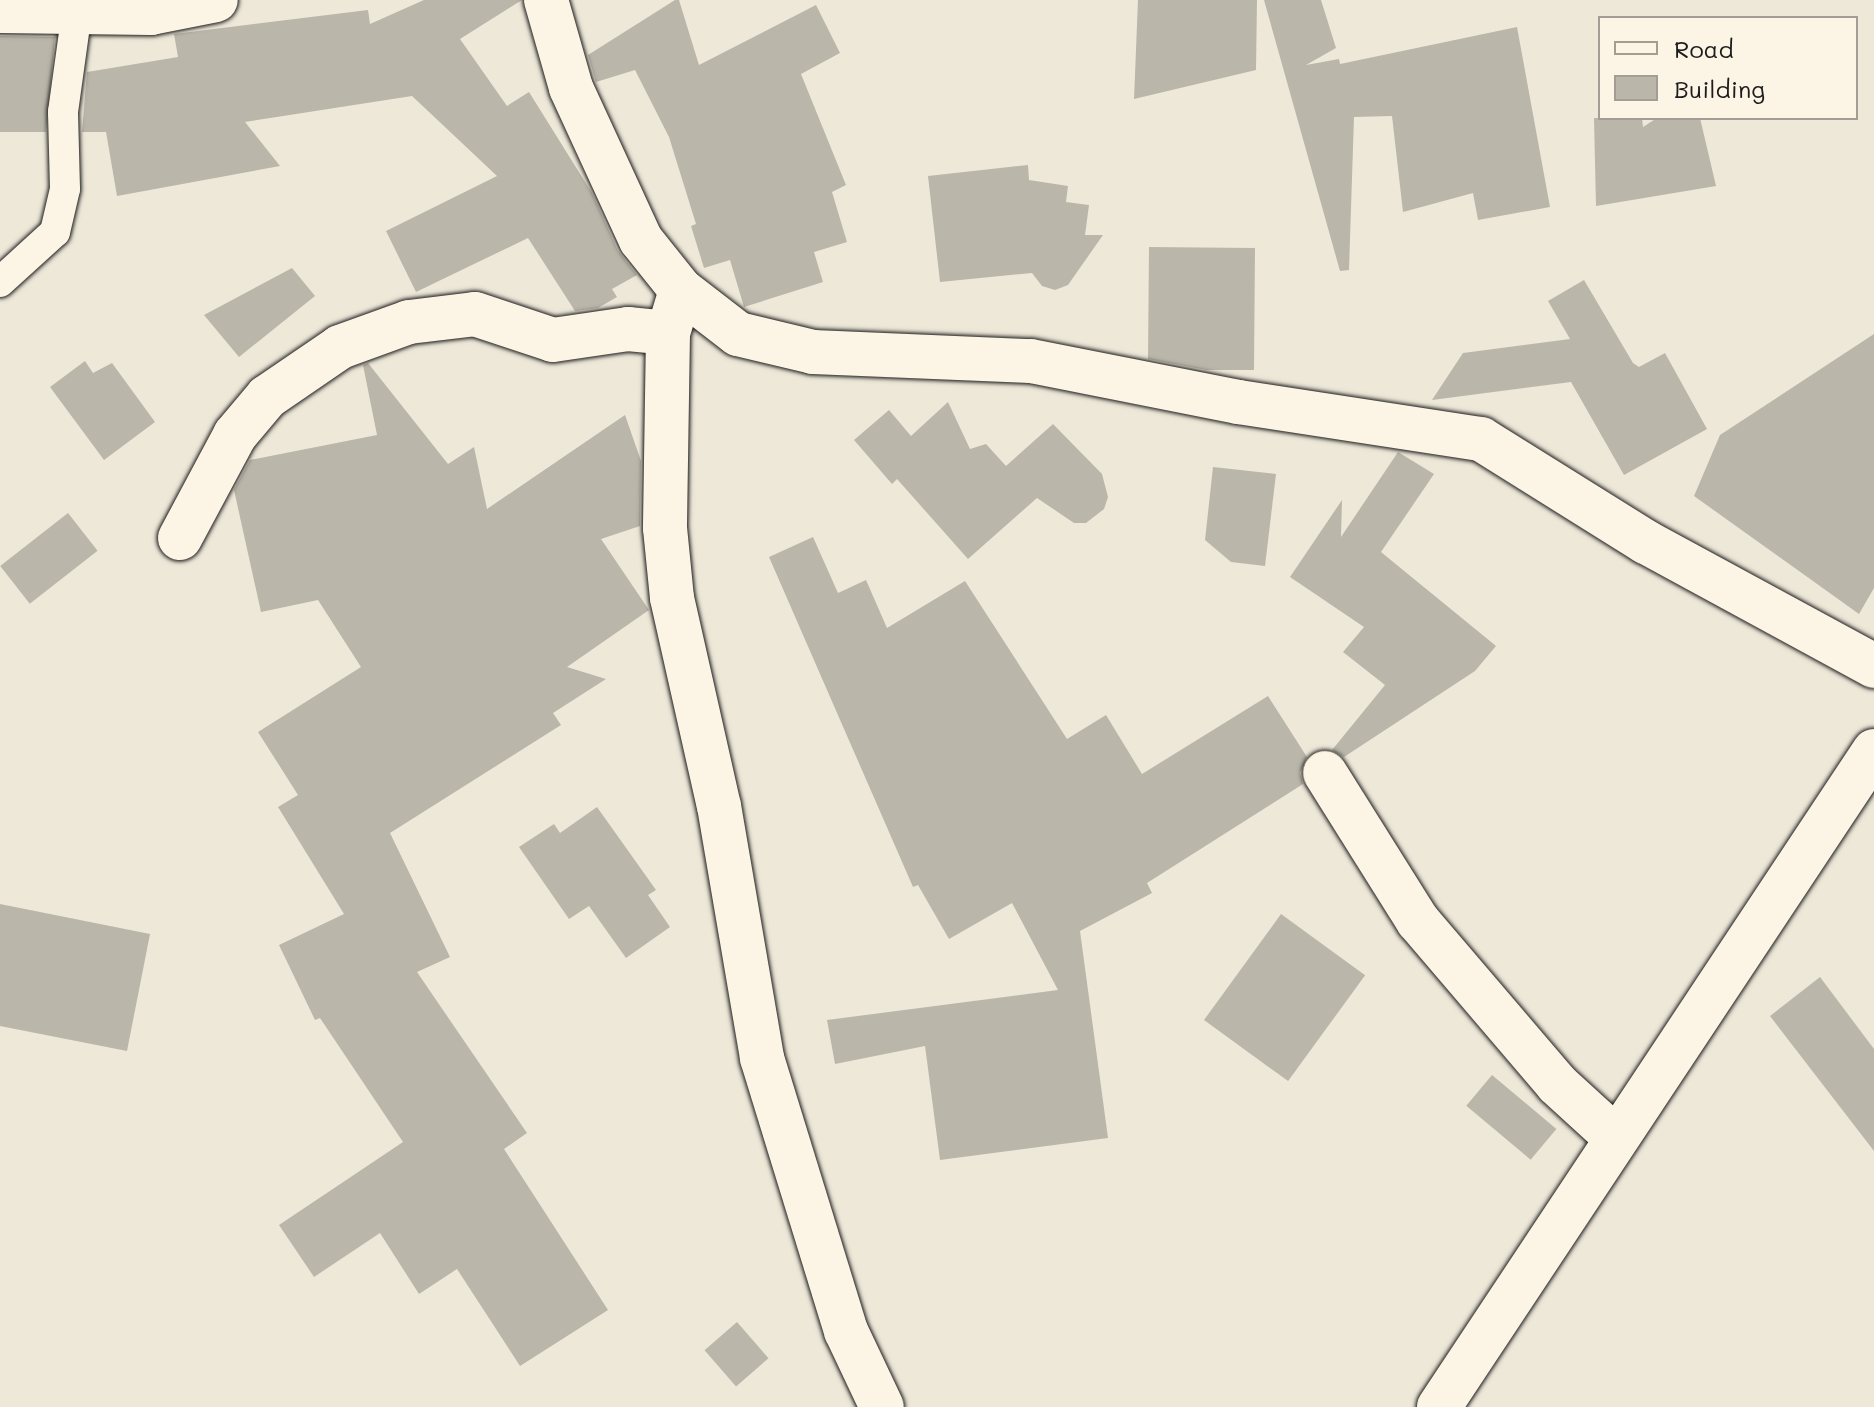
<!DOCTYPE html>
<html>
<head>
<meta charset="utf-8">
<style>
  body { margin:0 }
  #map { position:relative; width:1874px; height:1407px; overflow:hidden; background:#eee8d9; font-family:Mali,sans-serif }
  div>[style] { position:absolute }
  .building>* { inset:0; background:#bab6aa; transform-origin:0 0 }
  .roads { filter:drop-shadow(0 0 2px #1c1c1c) drop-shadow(0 0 2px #1c1c1c) }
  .service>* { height:30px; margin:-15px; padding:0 15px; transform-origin:15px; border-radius:15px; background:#fcf5e5 }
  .minor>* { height:44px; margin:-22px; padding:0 22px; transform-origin:22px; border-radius:22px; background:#fcf5e5 }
  .tertiary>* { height:44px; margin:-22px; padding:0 22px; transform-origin:22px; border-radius:22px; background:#fcf5e5 }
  span { translate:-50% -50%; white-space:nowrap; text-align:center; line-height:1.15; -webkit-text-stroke:8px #fcf5e5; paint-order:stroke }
  .legend { position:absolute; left:1598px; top:16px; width:260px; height:104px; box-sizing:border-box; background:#fcf5e5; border:2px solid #a29e95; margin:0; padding:10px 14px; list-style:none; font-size:24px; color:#1c1c1c }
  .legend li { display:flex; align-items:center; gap:16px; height:40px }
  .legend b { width:40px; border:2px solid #a29e95 }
</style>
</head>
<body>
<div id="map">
  <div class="building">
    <div style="clip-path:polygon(424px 0,522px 0,460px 39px,507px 106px,529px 92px,592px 193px,618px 251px,637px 275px,612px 289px,617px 297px,598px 308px,575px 311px,528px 238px,416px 292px,386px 231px,497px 176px,412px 96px,245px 122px,280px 166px,117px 196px,106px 132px,82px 132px,87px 72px,178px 57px,174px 34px,368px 10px,370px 24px)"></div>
    <div style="clip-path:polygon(675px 0,679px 0,699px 65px,816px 5px,840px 53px,801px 74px,846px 185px,832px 192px,847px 242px,814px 252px,823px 282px,744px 307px,730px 260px,704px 268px,691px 226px,696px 224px,669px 137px,635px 70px,596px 82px,588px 55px)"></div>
    <div style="clip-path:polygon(1138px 0,1257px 0,1256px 70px,1134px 99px)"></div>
    <div style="clip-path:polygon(1264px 0,1321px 0,1336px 48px,1306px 65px,1339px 59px,1340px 64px,1517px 27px,1550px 207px,1478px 220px,1473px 193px,1403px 212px,1392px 116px,1354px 117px,1349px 270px,1340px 271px)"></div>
    <div style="clip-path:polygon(0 36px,55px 37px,46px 132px,0 132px)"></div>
    <div style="clip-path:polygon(1594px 118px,1642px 118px,1643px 127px,1657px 118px,1700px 118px,1716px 186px,1596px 206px)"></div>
    <div style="clip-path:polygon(1028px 165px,1029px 180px,1068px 186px,1066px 202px,1089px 205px,1085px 235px,1103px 235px,1068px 285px,1055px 290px,1042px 286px,1032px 273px,940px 282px,928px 176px)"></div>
    <div style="clip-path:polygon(1149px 247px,1255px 248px,1254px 370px,1207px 370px,1148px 359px)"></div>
    <div style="clip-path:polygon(292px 268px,315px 296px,239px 357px,204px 315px)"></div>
    <div style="clip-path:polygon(1584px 280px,1633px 363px,1639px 367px,1665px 353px,1707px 429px,1624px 475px,1571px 382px,1432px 400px,1463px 353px,1570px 339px,1548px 301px)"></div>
    <div style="clip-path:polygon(1874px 334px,1874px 588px,1859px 614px,1694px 496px,1720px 435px)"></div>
    <div style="clip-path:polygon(85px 361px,93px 373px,112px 363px,155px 422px,104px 460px,50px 387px)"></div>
    <div style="clip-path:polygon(368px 363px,448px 464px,474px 447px,487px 509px,625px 415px,641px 461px,640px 526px,601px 539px,649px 610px,567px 667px,606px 679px,553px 713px,561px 725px,390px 833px,450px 957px,417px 972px,527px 1133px,504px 1149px,608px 1310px,520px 1366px,457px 1269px,419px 1294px,380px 1233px,314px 1277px,279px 1225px,403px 1142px,320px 1018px,315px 1020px,279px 945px,344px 914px,278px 807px,298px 795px,258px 732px,361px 667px,318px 600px,261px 612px,234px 490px,250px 460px,377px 435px,363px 365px)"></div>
    <div style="clip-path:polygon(948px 402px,970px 449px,986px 444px,1006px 466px,1053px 424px,1102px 474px,1108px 497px,1104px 509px,1086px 523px,1074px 523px,1037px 498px,968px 559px,897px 479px,892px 484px,854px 440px,889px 410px,911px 436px)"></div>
    <div style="clip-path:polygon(1398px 452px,1434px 474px,1381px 552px,1496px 646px,1475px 671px,1344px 757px,1332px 750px,1385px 685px,1343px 652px,1364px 627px,1290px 577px,1342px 500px,1341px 537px)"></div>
    <div style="clip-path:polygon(1213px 467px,1276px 474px,1265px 566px,1231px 562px,1205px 540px)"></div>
    <div style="left:68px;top:513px;width:48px;height:86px;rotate:52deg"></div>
    <div style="clip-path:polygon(813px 537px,838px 593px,866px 580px,887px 628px,965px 581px,1067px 739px,1106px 715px,1142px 774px,1268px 696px,1307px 757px,1300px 773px,1303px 784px,1147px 883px,1152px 893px,1080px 931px,1108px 1138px,940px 1160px,925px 1046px,835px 1064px,827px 1020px,1058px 990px,1012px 903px,949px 939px,918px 885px,913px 887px,769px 557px)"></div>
    <div style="clip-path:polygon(597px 807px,656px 890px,648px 895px,670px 927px,626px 958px,589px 906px,569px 919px,519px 847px,554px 824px,560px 833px)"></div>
    <div style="clip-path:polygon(0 904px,150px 934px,127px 1051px,0 1026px)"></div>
    <div style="left:1281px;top:914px;width:104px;height:131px;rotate:36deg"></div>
    <div style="clip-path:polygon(1820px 977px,1874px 1049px,1874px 1151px,1770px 1016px)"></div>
    <div style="left:1492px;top:1075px;width:84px;height:40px;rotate:40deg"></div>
    <div style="left:737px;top:1322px;width:48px;height:43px;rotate:49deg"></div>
  </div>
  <div class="roads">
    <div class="service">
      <div style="left:0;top:282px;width:74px;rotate:-42.3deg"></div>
      <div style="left:55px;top:232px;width:44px;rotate:-76.9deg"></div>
      <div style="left:65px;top:189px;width:77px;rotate:-91.5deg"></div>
      <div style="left:63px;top:112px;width:102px;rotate:-82.1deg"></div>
    </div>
    <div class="minor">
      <div style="left:681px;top:290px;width:45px;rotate:106.8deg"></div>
      <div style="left:668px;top:333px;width:195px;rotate:90.9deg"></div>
      <div style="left:665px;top:528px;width:70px;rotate:84.3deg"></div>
      <div style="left:672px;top:598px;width:213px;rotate:77.3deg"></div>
      <div style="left:719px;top:806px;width:256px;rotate:80.3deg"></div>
      <div style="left:762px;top:1058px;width:286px;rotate:72.9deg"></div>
      <div style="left:846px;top:1331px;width:84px;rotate:64.7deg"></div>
      <div style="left:180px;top:538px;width:117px;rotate:-61.9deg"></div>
      <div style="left:235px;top:435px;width:50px;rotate:-49.9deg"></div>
      <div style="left:267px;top:397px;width:88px;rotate:-34.4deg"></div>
      <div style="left:340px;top:347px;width:73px;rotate:-19.9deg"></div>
      <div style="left:409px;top:322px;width:66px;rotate:-6.9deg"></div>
      <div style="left:475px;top:314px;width:82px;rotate:18.4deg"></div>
      <div style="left:553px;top:340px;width:76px;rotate:-8.3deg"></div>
      <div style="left:628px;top:329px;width:40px;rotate:5.7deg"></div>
      <div style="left:1325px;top:773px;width:175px;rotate:57.9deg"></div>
      <div style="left:1418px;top:921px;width:214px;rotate:49.5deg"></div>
      <div style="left:1557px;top:1084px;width:79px;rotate:42.4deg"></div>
      <div style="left:1439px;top:1407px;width:787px;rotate:-56.45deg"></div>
    </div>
    <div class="tertiary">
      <div style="left:546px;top:0;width:91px;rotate:74.1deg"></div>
      <div style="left:571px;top:88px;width:167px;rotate:65.3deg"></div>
      <div style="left:641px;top:240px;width:64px;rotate:51.3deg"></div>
      <div style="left:681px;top:290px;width:72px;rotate:37.7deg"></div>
      <div style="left:738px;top:334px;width:77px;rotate:13.5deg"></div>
      <div style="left:813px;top:352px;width:218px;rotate:2.4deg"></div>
      <div style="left:1031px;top:361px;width:212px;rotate:11.2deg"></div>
      <div style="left:1239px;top:402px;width:245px;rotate:8.7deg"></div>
      <div style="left:1481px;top:439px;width:195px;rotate:32deg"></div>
      <div style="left:1646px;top:542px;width:260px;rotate:28.5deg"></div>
      <div style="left:0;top:11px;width:151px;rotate:0.8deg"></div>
      <div style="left:151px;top:13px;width:66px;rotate:-11.3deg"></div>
    </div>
  </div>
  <ul class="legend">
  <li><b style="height:10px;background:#fcf5e5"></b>Road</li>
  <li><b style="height:22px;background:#bab6aa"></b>Building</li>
  </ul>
</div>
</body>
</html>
